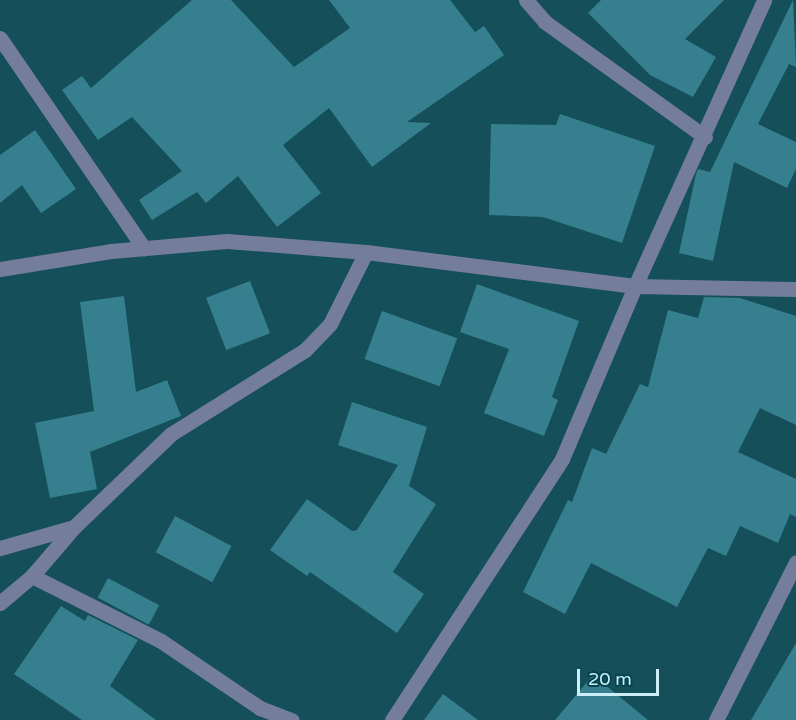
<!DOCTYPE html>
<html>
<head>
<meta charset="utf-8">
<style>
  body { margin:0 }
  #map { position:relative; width:796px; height:720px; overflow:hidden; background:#144f5a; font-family:"Varela Round",sans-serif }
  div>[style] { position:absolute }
  .building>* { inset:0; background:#357f8e; transform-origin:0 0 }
  .minor>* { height:15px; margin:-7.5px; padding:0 7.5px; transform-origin:7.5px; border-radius:7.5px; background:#757d9c }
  span { translate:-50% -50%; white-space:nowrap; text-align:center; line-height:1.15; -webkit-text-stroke:5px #03444f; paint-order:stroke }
  .scale { position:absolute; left:577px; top:669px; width:82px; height:27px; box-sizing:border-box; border:3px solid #cceff7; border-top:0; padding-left:8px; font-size:18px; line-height:21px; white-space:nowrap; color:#cceff7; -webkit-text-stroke:4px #03444f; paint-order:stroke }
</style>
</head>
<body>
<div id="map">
  <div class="building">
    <div style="clip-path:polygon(192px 0,231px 0,294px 67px,350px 28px,329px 0,450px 0,475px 32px,484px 26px,504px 55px,407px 122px,431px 123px,372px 167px,329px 108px,283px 145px,321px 193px,277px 227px,238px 176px,206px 203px,197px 192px,152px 220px,139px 200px,182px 171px,132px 117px,98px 140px,62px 90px,82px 76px,91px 88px)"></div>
    <div style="clip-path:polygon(601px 0,724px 0,685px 39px,716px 57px,693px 97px,650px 75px,588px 13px)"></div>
    <div style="clip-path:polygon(793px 0,796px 67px,789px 64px,758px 124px,796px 142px,796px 169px,787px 188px,734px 162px,713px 261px,679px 253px,696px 174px,698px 169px,710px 172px)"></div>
    <div style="clip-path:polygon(560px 114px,655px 146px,622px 243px,543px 217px,489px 215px,491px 124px,556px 125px)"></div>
    <div style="clip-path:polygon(35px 130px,76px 189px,41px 213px,22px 185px,0 203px,0 155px)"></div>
    <div style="left:250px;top:281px;width:56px;height:47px;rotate:69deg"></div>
    <div style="clip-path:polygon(477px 284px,579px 321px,552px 397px,558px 400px,544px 436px,484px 413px,509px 349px,460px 332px)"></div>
    <div style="clip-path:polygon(124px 296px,136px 392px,167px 380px,181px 416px,90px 452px,97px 489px,50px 498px,35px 423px,94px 411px,80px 302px)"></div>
    <div style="clip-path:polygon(704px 297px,740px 298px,796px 316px,796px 425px,760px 408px,738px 452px,796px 479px,796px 517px,790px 514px,778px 543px,740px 526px,726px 556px,708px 548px,677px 607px,591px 563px,565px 614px,523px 592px,568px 500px,572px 502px,592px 448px,606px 454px,640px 384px,648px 387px,668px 310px,698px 318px)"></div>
    <div style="left:382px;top:311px;width:80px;height:51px;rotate:20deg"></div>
    <div style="clip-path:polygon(352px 402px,427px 427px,409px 486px,436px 504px,393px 572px,424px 594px,397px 633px,310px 572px,307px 576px,270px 550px,307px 499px,352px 531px,357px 530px,398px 465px,338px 445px)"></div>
    <div style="left:175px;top:516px;width:64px;height:41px;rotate:28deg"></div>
    <div style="left:108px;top:578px;width:58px;height:22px;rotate:28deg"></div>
    <div style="clip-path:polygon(61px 606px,85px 621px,88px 615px,138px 640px,110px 686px,156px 720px,82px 720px,14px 674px)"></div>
    <div style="clip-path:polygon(796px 643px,796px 720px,751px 720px)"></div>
    <div style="clip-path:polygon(593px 675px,648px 720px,555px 720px)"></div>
    <div style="clip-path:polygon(443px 694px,478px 720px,424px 720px)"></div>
  </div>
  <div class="minor">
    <div style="left:526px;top:0;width:29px;rotate:49deg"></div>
    <div style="left:545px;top:22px;width:197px;rotate:35.7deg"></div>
    <div style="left:0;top:38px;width:255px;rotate:55.6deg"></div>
    <div style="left:0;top:269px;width:112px;rotate:-9.2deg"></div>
    <div style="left:111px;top:251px;width:116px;rotate:-4.9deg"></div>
    <div style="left:227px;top:241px;width:139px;rotate:4.5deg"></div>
    <div style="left:366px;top:252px;width:271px;rotate:7.2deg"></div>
    <div style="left:635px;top:286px;width:161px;rotate:1.1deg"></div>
    <div style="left:0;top:548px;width:77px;rotate:-15.8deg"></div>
    <div style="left:32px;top:576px;width:144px;rotate:26.7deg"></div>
    <div style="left:161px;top:641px;width:120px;rotate:34.1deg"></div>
    <div style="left:260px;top:708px;width:34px;rotate:21deg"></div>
    <div style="left:0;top:603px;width:42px;rotate:-40.2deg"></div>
    <div style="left:32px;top:576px;width:65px;rotate:-49.4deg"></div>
    <div style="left:74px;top:527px;width:134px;rotate:-43.8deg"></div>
    <div style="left:171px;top:434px;width:158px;rotate:-32.1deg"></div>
    <div style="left:305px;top:350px;width:36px;rotate:-46deg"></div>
    <div style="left:330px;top:324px;width:80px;rotate:-63.4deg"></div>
    <div style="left:392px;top:720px;width:311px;rotate:-56.9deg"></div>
    <div style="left:562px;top:459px;width:188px;rotate:-67.1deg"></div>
    <div style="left:635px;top:286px;width:314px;rotate:-65.7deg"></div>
    <div style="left:716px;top:720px;width:177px;rotate:-63.1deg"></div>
  </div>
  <div class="scale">20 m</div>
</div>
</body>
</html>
